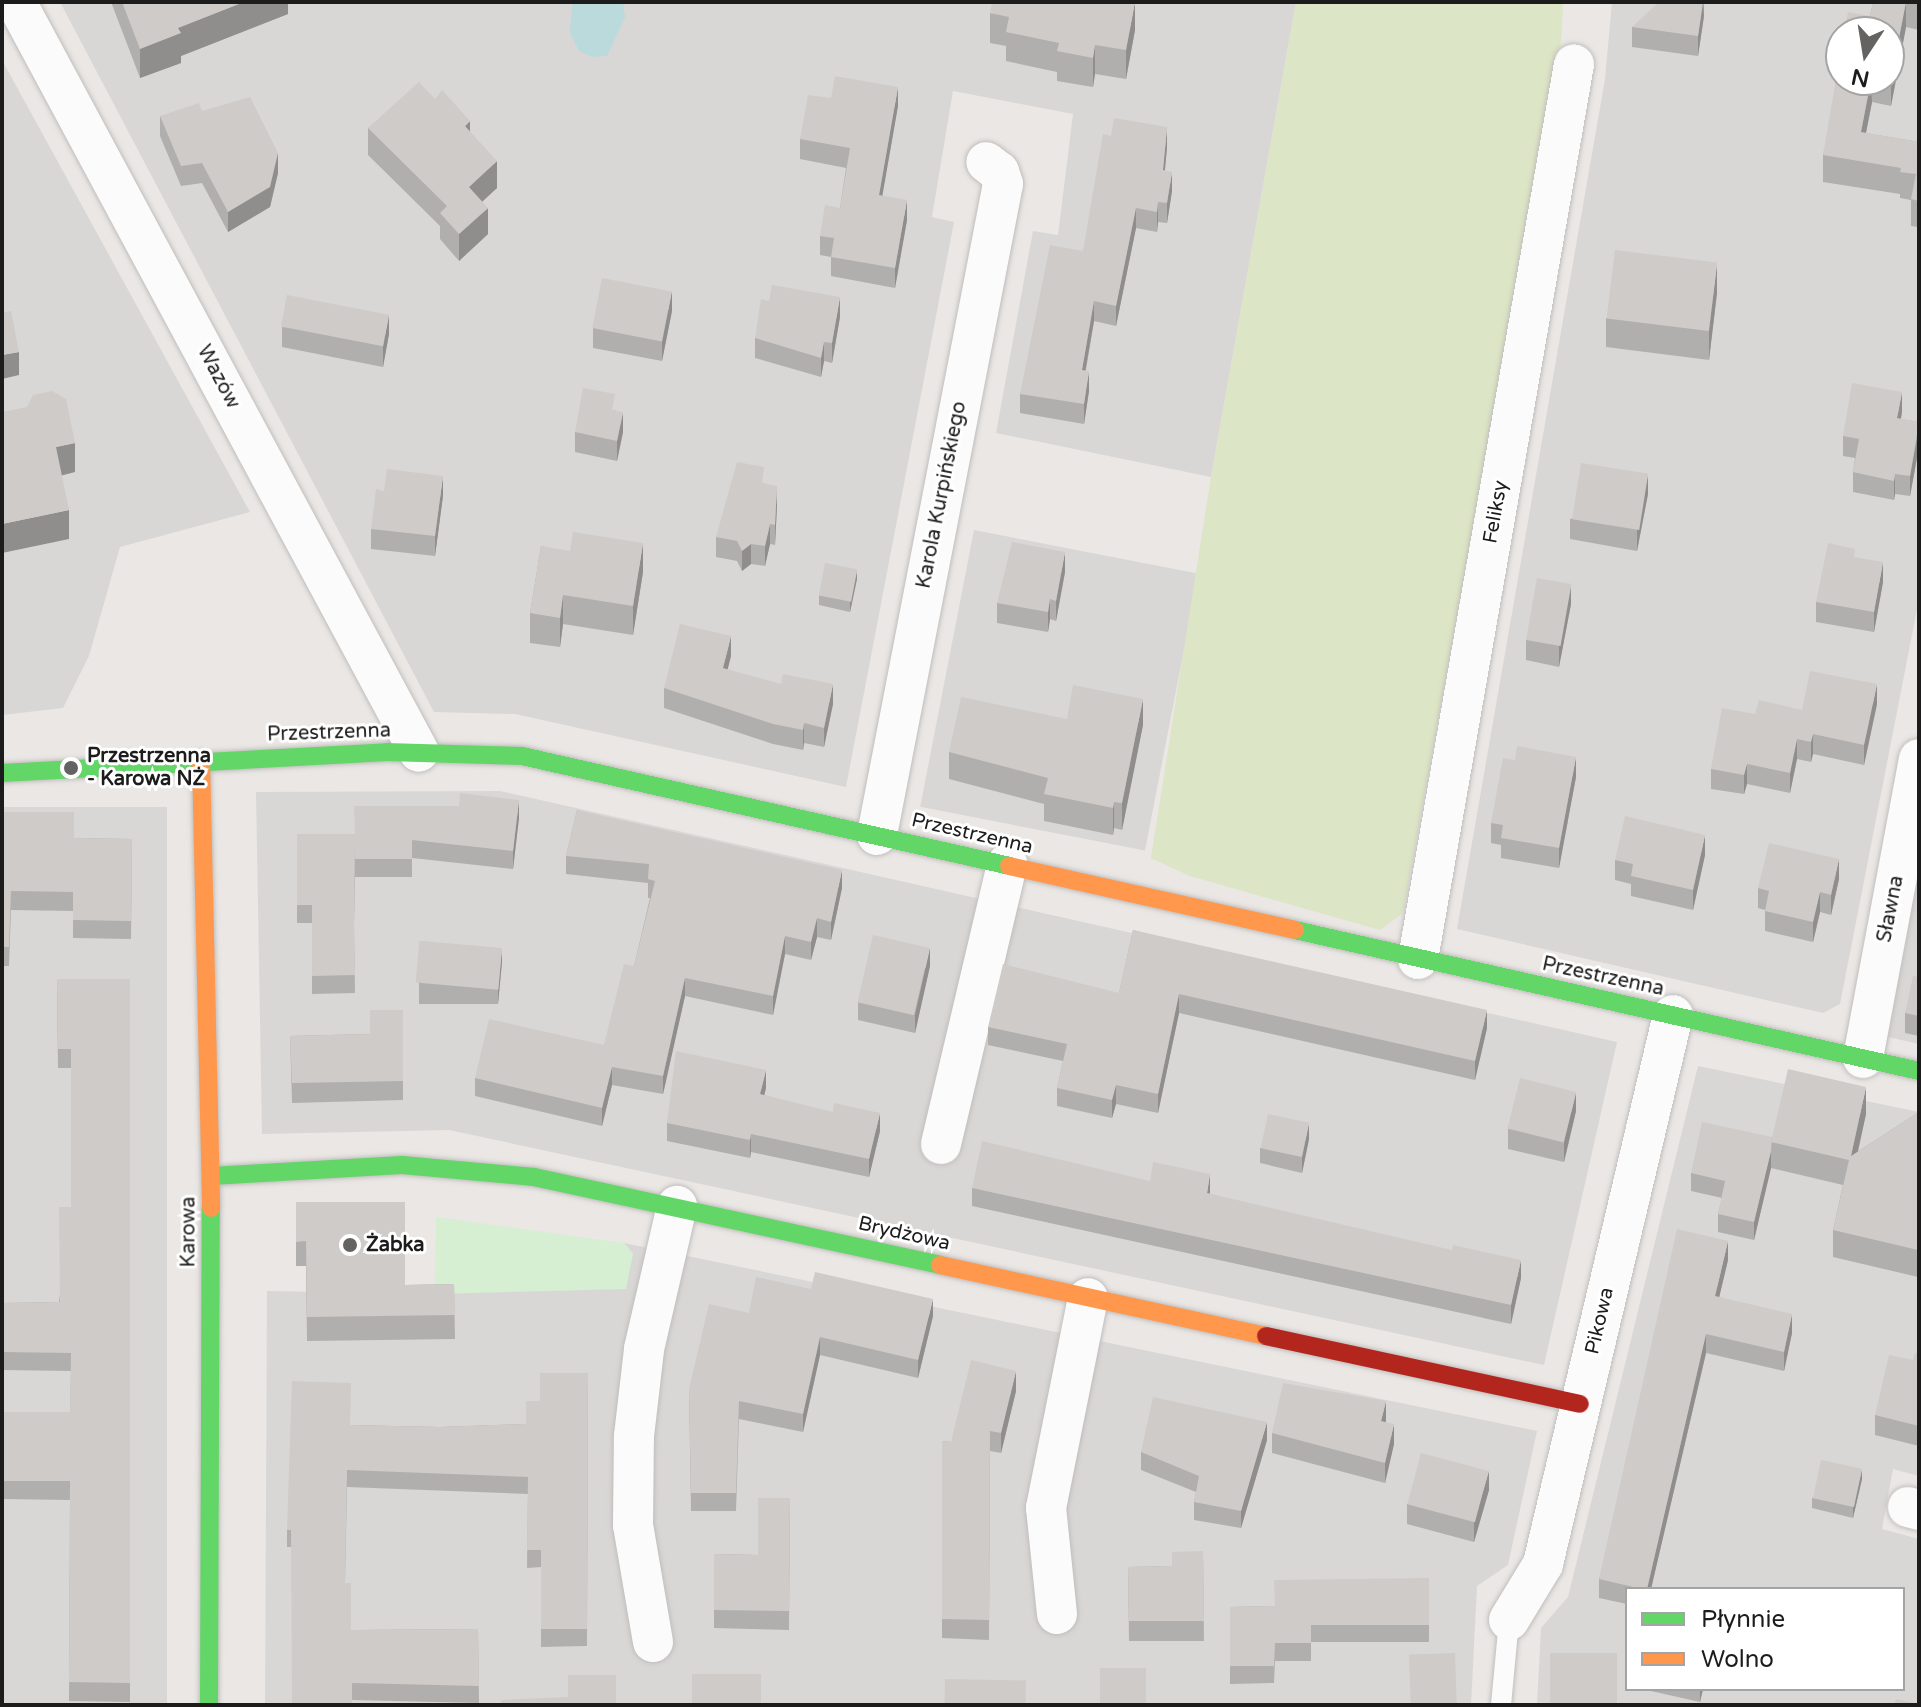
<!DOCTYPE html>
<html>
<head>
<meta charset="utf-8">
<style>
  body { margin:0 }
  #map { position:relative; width:1921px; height:1707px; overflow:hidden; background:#eae7e4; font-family:"Varela Round",sans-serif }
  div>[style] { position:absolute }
  .residential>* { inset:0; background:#d9d7d6; transform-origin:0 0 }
  .grass>* { inset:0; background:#dce5c5 }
  .park>* { inset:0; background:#d6eed1 }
  .water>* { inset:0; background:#badadb }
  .roads { filter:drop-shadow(0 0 2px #c0bebd) drop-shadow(0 0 2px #c0bebd) }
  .lane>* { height:20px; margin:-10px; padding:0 10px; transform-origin:10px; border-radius:10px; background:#fcfbfb }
  .street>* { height:40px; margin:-20px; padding:0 20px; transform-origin:20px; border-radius:20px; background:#fcfbfb }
  .fast>* { height:18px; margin:-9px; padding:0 9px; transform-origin:9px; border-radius:9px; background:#63d668 }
  .slow>* { height:18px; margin:-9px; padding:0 9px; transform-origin:9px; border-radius:9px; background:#ff974d }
  .jam>* { height:18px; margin:-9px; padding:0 9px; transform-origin:9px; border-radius:9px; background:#b3261e }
  .wall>* { inset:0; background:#b1afad }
  .shaded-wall>* { inset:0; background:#908e8d }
  .building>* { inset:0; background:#cecbc9; transform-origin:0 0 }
  .dots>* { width:22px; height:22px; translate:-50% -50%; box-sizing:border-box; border:4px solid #fff; border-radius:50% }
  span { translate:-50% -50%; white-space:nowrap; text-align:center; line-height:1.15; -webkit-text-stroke:6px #fff; paint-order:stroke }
  .street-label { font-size:20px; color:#1c1c1c }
  .poi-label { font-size:20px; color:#1c1c1c; font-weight:700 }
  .left { translate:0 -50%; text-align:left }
  .frame { position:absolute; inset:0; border:4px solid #1c1c1c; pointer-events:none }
  .legend { position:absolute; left:1625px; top:1587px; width:280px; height:104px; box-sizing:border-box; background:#fff; border:2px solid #a4a4a4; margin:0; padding:10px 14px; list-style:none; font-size:24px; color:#1c1c1c }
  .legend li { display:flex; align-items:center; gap:16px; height:40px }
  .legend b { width:40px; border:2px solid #a4a4a4 }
  .north { position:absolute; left:1825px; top:16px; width:80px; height:80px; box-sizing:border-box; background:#fff; border:2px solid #a4a4a4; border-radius:50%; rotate:192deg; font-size:22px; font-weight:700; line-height:32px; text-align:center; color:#1c1c1c }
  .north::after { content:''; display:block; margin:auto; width:28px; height:36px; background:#646362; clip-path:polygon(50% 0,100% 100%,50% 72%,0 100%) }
</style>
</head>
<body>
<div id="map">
  <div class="residential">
    <div style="clip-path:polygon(60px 2px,1296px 2px,1211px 477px,996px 433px,1033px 231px,1058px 235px,1073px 114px,953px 91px,932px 217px,954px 222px,846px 787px,515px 714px,434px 712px)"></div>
    <div style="clip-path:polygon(evenodd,1612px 2px,1879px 2px,1919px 20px,1919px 599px,1840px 1004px,1823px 1013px,1457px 929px,1605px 79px,1612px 2px,1841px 32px,1889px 32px,1889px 80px,1841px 80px,1841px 32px)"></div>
    <div style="clip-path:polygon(2px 60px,250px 512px,120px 547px,89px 656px,63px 708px,2px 715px)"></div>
    <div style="left:974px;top:530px;width:229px;height:282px;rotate:11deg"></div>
    <div style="clip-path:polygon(500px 791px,1617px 1042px,1544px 1365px,449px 1130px,262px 1134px,256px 792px)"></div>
    <div style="left:167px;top:807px;width:898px;height:165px;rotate:90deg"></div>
    <div style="clip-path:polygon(1919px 871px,1919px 1044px,1888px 1037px)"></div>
    <div style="clip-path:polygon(evenodd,1698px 1066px,1919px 1112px,1919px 1476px,1893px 1469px,1882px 1529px,1919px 1539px,1919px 1705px,1537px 1705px,1541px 1628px,1568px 1597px,1698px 1066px,1627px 1589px,1903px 1589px,1903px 1689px,1627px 1689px,1627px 1589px)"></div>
    <div style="clip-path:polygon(624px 1243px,1537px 1431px,1508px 1565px,1477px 1586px,1471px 1705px,265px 1705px,267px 1291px,435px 1294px,633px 1254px)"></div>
  </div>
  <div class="grass">
    <div style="clip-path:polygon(1296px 2px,1563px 2px,1561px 44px,1403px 913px,1380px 930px,1190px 876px,1151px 858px,1211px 477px)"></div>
  </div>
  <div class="park">
    <div style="clip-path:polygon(436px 1217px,624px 1243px,633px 1254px,626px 1289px,435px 1294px)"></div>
  </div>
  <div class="water">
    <div style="clip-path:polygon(572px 2px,623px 2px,625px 17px,607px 56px,592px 57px,579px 51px,570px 33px)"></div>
  </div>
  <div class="roads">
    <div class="lane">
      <div style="left:1501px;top:1705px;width:85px;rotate:-84.6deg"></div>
    </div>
    <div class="street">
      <div style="left:16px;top:2px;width:851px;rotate:61.75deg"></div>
      <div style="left:877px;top:835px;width:663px;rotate:-79.05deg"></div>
      <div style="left:1003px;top:184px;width:13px;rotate:-108deg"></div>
      <div style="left:999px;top:172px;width:16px;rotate:-142deg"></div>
      <div style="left:1418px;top:959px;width:908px;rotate:-80.11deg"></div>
      <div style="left:1863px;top:1058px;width:304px;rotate:-79.4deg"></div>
      <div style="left:941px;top:1144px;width:288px;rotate:-76.7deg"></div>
      <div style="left:1908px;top:1507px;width:11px;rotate:15deg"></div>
      <div style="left:1057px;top:1614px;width:107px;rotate:-95.9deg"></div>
      <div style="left:1046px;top:1508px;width:214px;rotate:-78.7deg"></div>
      <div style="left:1509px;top:1620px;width:66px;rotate:-58.7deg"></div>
      <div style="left:1543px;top:1564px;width:564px;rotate:-76.68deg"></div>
      <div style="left:653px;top:1642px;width:119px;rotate:-99.7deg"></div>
      <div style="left:633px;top:1525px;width:89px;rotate:-89.4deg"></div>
      <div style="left:634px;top:1436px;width:88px;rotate:-83.4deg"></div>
      <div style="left:644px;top:1349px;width:147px;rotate:-77deg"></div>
    </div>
    <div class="fast">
      <div style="left:2px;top:773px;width:386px;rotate:-3.1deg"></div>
      <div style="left:387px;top:752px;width:135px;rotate:1.7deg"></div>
      <div style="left:522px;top:756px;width:499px;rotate:12.7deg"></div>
      <div style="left:1295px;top:930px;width:640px;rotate:12.73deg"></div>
      <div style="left:211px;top:1176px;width:191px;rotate:-3.3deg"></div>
      <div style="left:402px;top:1165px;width:133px;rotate:5.2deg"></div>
      <div style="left:534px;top:1177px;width:415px;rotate:12.2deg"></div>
      <div style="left:209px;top:1705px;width:497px;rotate:-89.8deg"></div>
    </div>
    <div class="slow">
      <div style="left:201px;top:760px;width:448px;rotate:88.7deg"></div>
      <div style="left:1009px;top:866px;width:293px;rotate:12.6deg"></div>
      <div style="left:940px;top:1265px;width:334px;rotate:12.3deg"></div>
    </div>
    <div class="jam">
      <div style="left:1266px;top:1336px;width:321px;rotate:12.2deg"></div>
    </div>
  </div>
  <div class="wall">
    <div style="clip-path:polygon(111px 2px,288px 2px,288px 14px,181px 56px,181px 63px,140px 78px)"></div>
    <div style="clip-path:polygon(1704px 2px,1704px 16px,1698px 56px,1632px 47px,1632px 27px)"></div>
    <div style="clip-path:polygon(1873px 2px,1919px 2px,1919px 30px,1906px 27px,1891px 106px,1872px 102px,1866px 133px,1919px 142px,1919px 227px,1911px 226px,1911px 200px,1900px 198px,1900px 194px,1823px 182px,1823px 155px,1841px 80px,1889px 80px,1889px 32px,1870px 16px)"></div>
    <div style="clip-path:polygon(990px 13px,1135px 30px,1126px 79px,1095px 74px,1093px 87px,1057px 81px,1057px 72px,1006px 61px,1006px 46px,990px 43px)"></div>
    <div style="clip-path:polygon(435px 99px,470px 132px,497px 188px,482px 201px,488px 234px,459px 261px,440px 239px,440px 226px,368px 155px,368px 128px)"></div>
    <div style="clip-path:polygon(898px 106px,882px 195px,907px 220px,895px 288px,831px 276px,831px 257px,820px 255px,820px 236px,840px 208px,846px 168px,800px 159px,800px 139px)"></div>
    <div style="clip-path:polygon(202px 111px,278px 173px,270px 207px,228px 232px,202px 183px,181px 186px,160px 136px,160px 116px)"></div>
    <div style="clip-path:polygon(1167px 147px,1165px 170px,1172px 191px,1167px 223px,1158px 222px,1157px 232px,1136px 228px,1116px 326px,1094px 321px,1086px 370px,1089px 391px,1084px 424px,1020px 413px,1020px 394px,1083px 251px)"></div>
    <div style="clip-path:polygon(1717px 293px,1709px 360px,1606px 347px,1606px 318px)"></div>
    <div style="clip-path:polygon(672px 311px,662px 361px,593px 348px,593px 328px)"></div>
    <div style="clip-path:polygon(840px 317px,832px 363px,824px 361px,821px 377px,755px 358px,755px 338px)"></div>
    <div style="clip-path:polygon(282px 327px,389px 334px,383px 367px,282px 347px)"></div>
    <div style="clip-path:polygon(615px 410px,623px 432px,617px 461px,575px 452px,575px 432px)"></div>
    <div style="clip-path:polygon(1902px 412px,1901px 419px,1919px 422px,1919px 447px,1910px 496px,1895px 494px,1894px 500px,1853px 492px,1853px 472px,1855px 458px,1843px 456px,1843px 436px)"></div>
    <div style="clip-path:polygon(764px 483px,777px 506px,775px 545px,770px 544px,765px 566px,751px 564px,742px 571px,737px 561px,716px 557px,716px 537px)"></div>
    <div style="clip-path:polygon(1648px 494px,1637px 551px,1570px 539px,1570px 519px)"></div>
    <div style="clip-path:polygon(443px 496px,435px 556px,371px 549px,371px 529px)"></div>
    <div style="clip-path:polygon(541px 546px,643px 572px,633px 635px,563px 624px,560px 647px,530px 643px,530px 613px)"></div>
    <div style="clip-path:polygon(1065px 572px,1056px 621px,1050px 619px,1048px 632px,997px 623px,997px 603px)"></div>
    <div style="clip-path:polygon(857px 579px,850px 612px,819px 605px,819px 595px)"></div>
    <div style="clip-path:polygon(1883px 582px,1874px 632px,1816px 622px,1816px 602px)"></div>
    <div style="clip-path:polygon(1571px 604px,1559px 667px,1526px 660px,1526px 640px)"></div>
    <div style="clip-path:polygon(731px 656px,727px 670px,833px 704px,824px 747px,804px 743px,803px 750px,773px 744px,664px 708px,664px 688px)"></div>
    <div style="clip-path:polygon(1877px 704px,1864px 765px,1813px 754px,1811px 762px,1797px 759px,1790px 793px,1747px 784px,1744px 794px,1711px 789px,1711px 769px,1755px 714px)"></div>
    <div style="clip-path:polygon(1067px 719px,1143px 725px,1122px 830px,1114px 828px,1113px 835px,1044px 821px,1044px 804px,949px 779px,949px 752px)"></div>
    <div style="clip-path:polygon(1515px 760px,1576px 777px,1559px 868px,1501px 858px,1501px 845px,1491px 843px,1491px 823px)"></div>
    <div style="clip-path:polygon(577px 810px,842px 888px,831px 940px,817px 937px,811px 960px,785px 954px,773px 1015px,685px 996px,663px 1094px,612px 1085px,602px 1126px,475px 1096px,475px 1078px,604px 1045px,634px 966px,650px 898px,648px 898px,648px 883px,566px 874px,566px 856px)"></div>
    <div style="clip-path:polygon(519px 818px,513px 869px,412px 858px,412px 877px,355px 877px,354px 926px,355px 993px,312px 994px,312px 923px,297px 923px,297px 834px,355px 834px)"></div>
    <div style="clip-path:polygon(2px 823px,74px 838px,132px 839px,131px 939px,73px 938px,73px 911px,11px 910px,9px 966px,2px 966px)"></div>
    <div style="clip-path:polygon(1705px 855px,1693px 910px,1631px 896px,1631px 884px,1615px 880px,1615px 860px)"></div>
    <div style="clip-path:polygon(1839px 879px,1831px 915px,1820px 912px,1813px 942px,1765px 931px,1765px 910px,1758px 908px,1758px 888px)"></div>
    <div style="clip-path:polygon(1133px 930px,1487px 1028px,1475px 1080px,1179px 1013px,1158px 1113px,1116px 1104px,1112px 1118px,1057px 1106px,1057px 1088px,1063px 1061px,988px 1045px,988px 1027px,1119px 993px)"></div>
    <div style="clip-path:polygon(419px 949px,502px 962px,498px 1004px,419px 1004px)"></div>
    <div style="clip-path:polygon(930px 966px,915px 1033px,858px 1020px,858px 1002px)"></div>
    <div style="clip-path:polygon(1919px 977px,1919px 1036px,1905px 1033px,1905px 1013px)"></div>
    <div style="clip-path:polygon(57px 979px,130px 979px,130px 1702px,69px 1701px,70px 1500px,2px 1499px,2px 1412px,70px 1412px,71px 1371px,2px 1370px,2px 1303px,59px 1302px,71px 1207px,71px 1068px,58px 1068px)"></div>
    <div style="clip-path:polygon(403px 1010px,403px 1100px,292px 1103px,290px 1036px,370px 1034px)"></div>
    <div style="clip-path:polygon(766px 1088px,764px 1095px,880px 1131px,869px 1177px,751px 1152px,750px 1158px,667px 1141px,667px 1123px)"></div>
    <div style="clip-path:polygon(1576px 1111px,1564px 1162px,1508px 1149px,1508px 1129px)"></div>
    <div style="clip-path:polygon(1919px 1112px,1918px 1277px,1833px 1257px,1833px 1230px,1843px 1185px,1771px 1168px,1754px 1240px,1718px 1232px,1718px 1214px,1722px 1198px,1691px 1191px,1691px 1173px,1772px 1137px,1866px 1114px,1857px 1152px)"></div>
    <div style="clip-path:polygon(1309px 1139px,1302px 1173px,1260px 1163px,1260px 1148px)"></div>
    <div style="clip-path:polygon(1150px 1181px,1210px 1194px,1521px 1278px,1511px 1324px,972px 1206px,972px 1188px)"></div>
    <div style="clip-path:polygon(296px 1202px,405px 1285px,454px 1284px,455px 1339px,307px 1341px,306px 1266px,296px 1266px)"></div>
    <div style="clip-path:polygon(1728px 1260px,1719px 1297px,1792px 1333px,1784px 1371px,1706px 1353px,1651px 1589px,1627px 1589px,1627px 1604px,1599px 1598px,1599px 1579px)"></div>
    <div style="clip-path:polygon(749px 1313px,933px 1316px,918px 1378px,820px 1355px,803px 1432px,739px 1419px,736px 1511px,691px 1511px,689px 1389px)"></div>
    <div style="clip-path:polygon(1919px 1354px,1919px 1446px,1875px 1435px,1875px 1415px,1913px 1360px)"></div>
    <div style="clip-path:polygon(588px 1373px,587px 1646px,541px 1647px,541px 1567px,527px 1568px,528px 1494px,347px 1487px,345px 1583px,351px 1630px,478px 1629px,479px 1703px,352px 1700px,291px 1547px,287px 1547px,287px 1530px,350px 1425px,439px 1427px,526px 1424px,540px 1401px)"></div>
    <div style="clip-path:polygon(1016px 1391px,1001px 1453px,990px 1451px,989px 1640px,942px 1638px,942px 1441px,951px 1442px)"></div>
    <div style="clip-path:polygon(1386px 1422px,1394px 1444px,1385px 1483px,1272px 1453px,1272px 1433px)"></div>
    <div style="clip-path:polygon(1267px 1440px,1241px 1528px,1194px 1520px,1194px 1502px,1196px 1492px,1141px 1470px,1141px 1452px)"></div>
    <div style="clip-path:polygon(1862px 1479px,1853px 1518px,1812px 1508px,1812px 1498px)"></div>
    <div style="clip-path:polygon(1489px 1490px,1474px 1542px,1407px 1524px,1407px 1504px)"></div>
    <div style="clip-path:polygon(790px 1498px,789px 1630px,714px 1628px,714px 1554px,758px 1555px)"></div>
    <div style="clip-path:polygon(1203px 1551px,1204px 1641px,1129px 1641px,1128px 1567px,1172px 1566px)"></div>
    <div style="clip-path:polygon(1429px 1578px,1429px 1642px,1311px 1642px,1311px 1661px,1275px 1661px,1274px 1683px,1230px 1684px,1230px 1607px,1274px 1606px)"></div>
    <div style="clip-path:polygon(1651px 1689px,1703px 1689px,1700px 1702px,1651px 1691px)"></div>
  </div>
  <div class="shaded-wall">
    <div style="clip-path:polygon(244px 2px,288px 2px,288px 14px,181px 56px,181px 63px,140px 78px,140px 49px,178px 28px)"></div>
    <div style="clip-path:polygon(1135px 2px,1135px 30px,1126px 79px,1126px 50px)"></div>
    <div style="clip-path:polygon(1703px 2px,1704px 16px,1698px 56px,1698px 36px)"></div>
    <div style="clip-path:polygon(1906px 2px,1906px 27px,1891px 106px,1891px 79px)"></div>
    <div style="clip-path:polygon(1095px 45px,1095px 74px,1093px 87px,1093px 58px)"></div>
    <div style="clip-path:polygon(1871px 80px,1872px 102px,1861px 158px,1861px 132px)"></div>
    <div style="clip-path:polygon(898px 87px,898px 106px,879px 215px,879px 195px)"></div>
    <div style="clip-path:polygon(470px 121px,470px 148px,465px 126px)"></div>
    <div style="clip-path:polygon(1167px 127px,1167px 147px,1163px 190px,1163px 170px)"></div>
    <div style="clip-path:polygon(278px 153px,278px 173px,270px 207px,228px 232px,228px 212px)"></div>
    <div style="clip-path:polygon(497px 161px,497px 188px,469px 214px,469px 187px)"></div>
    <div style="clip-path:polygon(1172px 172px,1172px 191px,1167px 223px,1167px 203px)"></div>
    <div style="clip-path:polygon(907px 200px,907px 220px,895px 288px,895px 268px)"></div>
    <div style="clip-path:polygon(1158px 202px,1158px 222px,1157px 232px,1157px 212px)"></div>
    <div style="clip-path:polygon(488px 208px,488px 234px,459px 261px,459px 234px)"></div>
    <div style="clip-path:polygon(1136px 208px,1136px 228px,1116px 326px,1116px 306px)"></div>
    <div style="clip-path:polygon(1717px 263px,1717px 293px,1709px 360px,1709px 331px)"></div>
    <div style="clip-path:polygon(672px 291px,672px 311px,662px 361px,662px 342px)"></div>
    <div style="clip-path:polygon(840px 297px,840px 317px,832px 363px,832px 343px)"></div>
    <div style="clip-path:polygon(1094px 301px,1094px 321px,1082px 389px,1082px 370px)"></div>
    <div style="clip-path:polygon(389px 314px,389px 334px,383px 367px,383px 347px)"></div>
    <div style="clip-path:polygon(824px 342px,824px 361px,821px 377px,821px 358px)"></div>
    <div style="clip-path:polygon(19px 352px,19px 375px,2px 379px,2px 355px)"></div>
    <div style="clip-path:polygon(1089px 371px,1089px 391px,1084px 424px,1084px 404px)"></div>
    <div style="clip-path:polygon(1902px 392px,1902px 412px,1897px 438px,1897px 418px)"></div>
    <div style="clip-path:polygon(623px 412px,623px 432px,617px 461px,617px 441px)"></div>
    <div style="clip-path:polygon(1919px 428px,1919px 447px,1910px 496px,1910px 476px)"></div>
    <div style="clip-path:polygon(75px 443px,75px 472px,56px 477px,56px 447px)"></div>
    <div style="clip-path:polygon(1648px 474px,1648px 494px,1637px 551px,1637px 531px)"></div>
    <div style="clip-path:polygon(1895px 474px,1895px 494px,1894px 500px,1894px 481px)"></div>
    <div style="clip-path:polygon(443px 476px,443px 496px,435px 556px,435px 536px)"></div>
    <div style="clip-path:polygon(777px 486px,777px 506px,775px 545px,775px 525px)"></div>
    <div style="clip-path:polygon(69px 510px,69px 539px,2px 553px,2px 524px)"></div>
    <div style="clip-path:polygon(770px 524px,770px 544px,765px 566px,765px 546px)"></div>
    <div style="clip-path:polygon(643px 543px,643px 572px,633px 635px,633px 606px)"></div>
    <div style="clip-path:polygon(751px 544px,751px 564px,742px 571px,742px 551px)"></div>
    <div style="clip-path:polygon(1065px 552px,1065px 572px,1056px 621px,1056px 601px)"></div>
    <div style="clip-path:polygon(1883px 562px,1883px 582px,1874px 632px,1874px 612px)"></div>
    <div style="clip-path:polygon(857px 569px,857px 579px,850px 612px,850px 601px)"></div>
    <div style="clip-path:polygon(1571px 584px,1571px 604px,1559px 667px,1559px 647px)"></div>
    <div style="clip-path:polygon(563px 595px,563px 624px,560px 647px,560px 618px)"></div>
    <div style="clip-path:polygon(1050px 599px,1050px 619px,1048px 632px,1048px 612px)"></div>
    <div style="clip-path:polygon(731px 636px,731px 656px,723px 688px,723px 668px)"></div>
    <div style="clip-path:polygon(833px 684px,833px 704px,824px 747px,824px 728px)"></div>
    <div style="clip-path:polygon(1877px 684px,1877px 704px,1864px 765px,1864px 745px)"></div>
    <div style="clip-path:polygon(1143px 699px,1143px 725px,1122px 830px,1122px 803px)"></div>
    <div style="clip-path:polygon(804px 723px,804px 743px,803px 750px,803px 730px)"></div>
    <div style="clip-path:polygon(1813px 734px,1813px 754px,1811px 762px,1811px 742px)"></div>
    <div style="clip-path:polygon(1797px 739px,1797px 759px,1790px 793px,1790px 773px)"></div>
    <div style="clip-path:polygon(1576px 757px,1576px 777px,1559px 868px,1559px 848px)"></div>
    <div style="clip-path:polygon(1747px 764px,1747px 784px,1744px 794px,1744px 775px)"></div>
    <div style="clip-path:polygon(519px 800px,519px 818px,513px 869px,513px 851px)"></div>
    <div style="clip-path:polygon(1114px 802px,1114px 828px,1113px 835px,1113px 808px)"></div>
    <div style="clip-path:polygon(1705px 835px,1705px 855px,1693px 910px,1693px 890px)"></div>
    <div style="clip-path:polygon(1839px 859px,1839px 879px,1831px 915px,1831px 895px)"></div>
    <div style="clip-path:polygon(842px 870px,842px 888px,831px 940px,831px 922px)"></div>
    <div style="clip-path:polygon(1820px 892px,1820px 912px,1813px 942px,1813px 922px)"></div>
    <div style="clip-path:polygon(817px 918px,817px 937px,811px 960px,811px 942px)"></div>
    <div style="clip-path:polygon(785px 936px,785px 954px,773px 1015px,773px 996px)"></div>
    <div style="clip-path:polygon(502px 948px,502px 962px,498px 1004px,498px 990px)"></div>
    <div style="clip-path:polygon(930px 948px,930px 966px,915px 1033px,915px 1015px)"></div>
    <div style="clip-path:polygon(685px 978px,685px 996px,663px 1094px,663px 1076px)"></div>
    <div style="clip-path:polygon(1179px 994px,1179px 1013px,1158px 1113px,1158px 1094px)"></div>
    <div style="clip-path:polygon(1487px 1010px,1487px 1028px,1475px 1080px,1475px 1061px)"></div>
    <div style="clip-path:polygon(612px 1067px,612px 1085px,602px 1126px,602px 1108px)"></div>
    <div style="clip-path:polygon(766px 1070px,766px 1088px,760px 1113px,760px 1094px)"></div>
    <div style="clip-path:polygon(1116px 1085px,1116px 1104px,1112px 1118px,1112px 1100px)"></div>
    <div style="clip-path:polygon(1866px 1087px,1866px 1114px,1851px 1184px,1851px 1156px)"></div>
    <div style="clip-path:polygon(1576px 1092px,1576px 1111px,1564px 1162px,1564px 1142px)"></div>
    <div style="clip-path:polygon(880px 1113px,880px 1131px,869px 1177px,869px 1159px)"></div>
    <div style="clip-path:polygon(1309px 1123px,1309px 1139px,1302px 1173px,1302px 1158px)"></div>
    <div style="clip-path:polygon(751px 1134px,751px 1152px,750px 1158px,750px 1140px)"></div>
    <div style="clip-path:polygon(1771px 1151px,1771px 1168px,1754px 1240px,1754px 1222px)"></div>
    <div style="clip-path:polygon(1210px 1174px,1210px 1192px,1207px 1211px,1207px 1193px)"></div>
    <div style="clip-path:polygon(1728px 1241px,1728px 1260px,1715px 1315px,1715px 1296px)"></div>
    <div style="clip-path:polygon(1919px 1245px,1919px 1272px,1918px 1277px,1918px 1250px)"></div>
    <div style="clip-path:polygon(1521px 1260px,1521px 1278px,1511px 1324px,1511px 1305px)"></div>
    <div style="clip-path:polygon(933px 1299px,933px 1316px,918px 1378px,918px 1360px)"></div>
    <div style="clip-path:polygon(1792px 1314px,1792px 1333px,1784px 1371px,1784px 1352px)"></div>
    <div style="clip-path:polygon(1706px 1334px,1706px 1353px,1651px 1589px,1647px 1589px)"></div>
    <div style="clip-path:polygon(820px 1337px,820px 1355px,803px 1432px,803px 1414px)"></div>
    <div style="clip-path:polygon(1016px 1371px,1016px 1391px,1001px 1453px,1001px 1433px)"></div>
    <div style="clip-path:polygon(1386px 1401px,1386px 1421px,1381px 1441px,1381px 1421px)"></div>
    <div style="clip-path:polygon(1267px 1422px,1267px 1440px,1241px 1528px,1241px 1511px)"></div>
    <div style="clip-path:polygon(1394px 1424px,1394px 1444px,1385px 1483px,1385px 1463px)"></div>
    <div style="clip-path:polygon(1862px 1469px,1862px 1479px,1853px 1518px,1853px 1508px)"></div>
    <div style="clip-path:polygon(1489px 1471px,1489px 1490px,1474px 1542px,1474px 1522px)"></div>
    <div style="clip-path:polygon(1700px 1689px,1703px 1689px,1700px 1702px)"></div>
  </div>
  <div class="building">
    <div style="clip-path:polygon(122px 2px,244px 2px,178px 28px,181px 33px,140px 49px)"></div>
    <div style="clip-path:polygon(992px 2px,1135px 2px,1126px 50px,1095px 45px,1093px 58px,1057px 51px,1059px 43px,1006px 32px,1009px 17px,990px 13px)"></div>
    <div style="clip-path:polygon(1659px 2px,1703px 2px,1698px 36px,1632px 27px)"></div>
    <div style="clip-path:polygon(1873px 2px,1906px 2px,1891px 79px,1889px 79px,1889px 32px,1844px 32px,1848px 12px,1870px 16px)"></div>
    <div style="clip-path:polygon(1841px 50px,1841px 80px,1871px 80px,1861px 132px,1919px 142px,1919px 201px,1911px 199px,1916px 174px,1900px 172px,1901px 168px,1823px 155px)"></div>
    <div style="clip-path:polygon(835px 76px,898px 87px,879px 195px,907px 200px,895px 268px,831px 257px,834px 238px,820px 236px,825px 205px,840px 208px,850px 148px,800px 139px,808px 95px,831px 98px)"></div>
    <div style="clip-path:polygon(419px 82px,435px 99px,442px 90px,470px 121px,465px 126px,497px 161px,469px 187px,488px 208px,459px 234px,440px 213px,447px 206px,368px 128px)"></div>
    <div style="clip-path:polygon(250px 97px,278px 153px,270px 187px,228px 212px,202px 163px,181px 166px,160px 116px,199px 103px,202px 111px)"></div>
    <div style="clip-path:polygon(1114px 118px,1167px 127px,1163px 170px,1172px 172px,1167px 203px,1158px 202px,1157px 212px,1136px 208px,1116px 306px,1094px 301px,1082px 370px,1089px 371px,1084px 404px,1020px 394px,1050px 245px,1083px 251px,1103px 134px,1111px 136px)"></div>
    <div style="left:1615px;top:250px;width:103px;height:69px;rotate:7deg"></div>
    <div style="left:602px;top:278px;width:71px;height:51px;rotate:11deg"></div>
    <div style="clip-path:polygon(772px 285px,840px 297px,832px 343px,824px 342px,821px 358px,755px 338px,761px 299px,769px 301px)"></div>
    <div style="left:287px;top:295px;width:104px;height:32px;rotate:11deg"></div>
    <div style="clip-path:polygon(11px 311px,19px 352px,2px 355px,2px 313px)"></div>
    <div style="clip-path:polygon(1852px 383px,1902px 392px,1897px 418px,1919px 422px,1910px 476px,1895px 474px,1894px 481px,1853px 472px,1859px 439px,1843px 436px)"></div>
    <div style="clip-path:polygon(583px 388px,615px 394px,612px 410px,623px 412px,617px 441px,575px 432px)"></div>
    <div style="clip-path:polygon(52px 391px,66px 399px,75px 443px,56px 447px,69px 510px,2px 524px,2px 412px,27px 407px,33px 395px)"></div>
    <div style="clip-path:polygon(737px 462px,764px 467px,762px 483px,777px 486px,775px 525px,770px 524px,765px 546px,751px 544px,742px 551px,737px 541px,716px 537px)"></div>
    <div style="left:1581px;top:463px;width:68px;height:57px;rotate:9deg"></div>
    <div style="clip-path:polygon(387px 469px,443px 476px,435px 536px,371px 529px,376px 489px,384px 491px)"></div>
    <div style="clip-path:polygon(573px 532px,643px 543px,633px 606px,563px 595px,560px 618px,530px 613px,541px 546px,570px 551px)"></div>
    <div style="clip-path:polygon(1012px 542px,1065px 552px,1056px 601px,1050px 599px,1048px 612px,997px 603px)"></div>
    <div style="clip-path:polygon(1828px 543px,1855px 549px,1854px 557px,1883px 562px,1874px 612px,1816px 602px)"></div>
    <div style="left:825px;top:563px;width:33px;height:33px;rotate:11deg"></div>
    <div style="left:1537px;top:578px;width:35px;height:63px;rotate:10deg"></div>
    <div style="clip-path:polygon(680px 624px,731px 636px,723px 668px,781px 684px,783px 674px,833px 684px,824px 728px,804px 723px,803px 730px,773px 724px,664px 688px)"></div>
    <div style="clip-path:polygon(1810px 671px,1877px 684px,1864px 745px,1813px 734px,1811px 742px,1797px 739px,1790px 773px,1747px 764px,1744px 775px,1711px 769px,1722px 708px,1755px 714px,1759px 700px,1802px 710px)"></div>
    <div style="clip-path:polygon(1073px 685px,1143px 699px,1122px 803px,1114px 802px,1113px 808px,1044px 794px,1048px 778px,949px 752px,961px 697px,1067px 719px)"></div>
    <div style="clip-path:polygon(1517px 746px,1576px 757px,1559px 848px,1501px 838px,1503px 825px,1491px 823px,1503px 758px,1515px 760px)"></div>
    <div style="clip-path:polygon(460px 793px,519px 800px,513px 851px,412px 840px,412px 859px,355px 859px,355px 846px,354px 920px,355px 975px,312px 976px,312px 905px,297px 905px,297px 834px,355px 834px,354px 806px,459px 806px)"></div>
    <div style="clip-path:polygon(577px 810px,842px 870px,831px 922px,817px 918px,811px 942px,785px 936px,773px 996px,685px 978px,663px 1076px,612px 1067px,602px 1108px,475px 1078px,489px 1019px,604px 1045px,624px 964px,634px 966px,655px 881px,648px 879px,649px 864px,566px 856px)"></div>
    <div style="clip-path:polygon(4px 812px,74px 812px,74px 838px,132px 839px,131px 921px,73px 920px,73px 892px,11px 891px,9px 947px,2px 947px,2px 823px,4px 823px)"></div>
    <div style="clip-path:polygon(1625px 816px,1705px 835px,1693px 890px,1631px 876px,1633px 864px,1615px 860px)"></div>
    <div style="clip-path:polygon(1769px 843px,1839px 859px,1831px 895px,1820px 892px,1813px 922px,1765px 911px,1769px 891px,1758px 888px)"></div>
    <div style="clip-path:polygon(1133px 930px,1487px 1010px,1475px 1061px,1179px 994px,1158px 1094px,1116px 1085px,1112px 1100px,1057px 1088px,1067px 1044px,988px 1027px,1003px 964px,1119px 993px)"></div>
    <div style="left:873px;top:935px;width:58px;height:69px;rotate:13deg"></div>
    <div style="left:502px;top:948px;width:42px;height:83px;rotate:95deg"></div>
    <div style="clip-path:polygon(1913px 976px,1919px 977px,1919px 1016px,1905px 1013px)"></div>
    <div style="clip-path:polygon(57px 979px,130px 979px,130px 1683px,69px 1682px,70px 1481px,2px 1481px,2px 1412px,70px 1412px,71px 1353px,2px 1352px,2px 1303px,60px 1302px,59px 1207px,71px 1207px,71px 1049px,58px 1049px)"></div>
    <div style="clip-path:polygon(370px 1010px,403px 1010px,403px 1081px,292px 1083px,290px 1036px,370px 1034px)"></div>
    <div style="clip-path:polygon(676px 1051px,766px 1070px,760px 1094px,833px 1112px,834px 1103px,880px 1113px,869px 1159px,751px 1134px,750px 1140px,667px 1123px)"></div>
    <div style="clip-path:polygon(1788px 1069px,1866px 1087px,1851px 1156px,1919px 1112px,1919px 1245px,1918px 1250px,1833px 1230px,1849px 1160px,1771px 1142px)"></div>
    <div style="left:1520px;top:1078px;width:58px;height:52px;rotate:14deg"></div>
    <div style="left:1268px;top:1114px;width:42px;height:35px;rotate:12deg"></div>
    <div style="clip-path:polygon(1702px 1122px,1772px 1137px,1771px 1151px,1754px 1222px,1718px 1214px,1725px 1181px,1691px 1173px)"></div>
    <div style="clip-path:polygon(982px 1141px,1150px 1181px,1153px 1162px,1210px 1174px,1207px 1193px,1452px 1250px,1453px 1245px,1521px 1260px,1511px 1305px,972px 1188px)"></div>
    <div style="clip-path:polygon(296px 1202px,405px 1202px,405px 1285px,454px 1284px,455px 1315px,307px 1317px,306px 1241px,296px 1242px)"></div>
    <div style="clip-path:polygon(1677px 1229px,1728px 1241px,1715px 1296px,1792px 1314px,1784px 1352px,1706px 1334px,1647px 1589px,1642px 1589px,1599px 1579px)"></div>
    <div style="clip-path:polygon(815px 1272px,933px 1299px,918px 1360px,820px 1337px,803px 1414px,739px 1401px,736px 1493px,691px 1493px,689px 1389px,709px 1304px,749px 1313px,756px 1277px,811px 1289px)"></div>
    <div style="clip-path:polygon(1915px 1353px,1919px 1354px,1919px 1426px,1875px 1415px,1889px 1355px,1913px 1360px)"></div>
    <div style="clip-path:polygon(971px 1360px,1016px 1371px,1001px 1433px,990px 1431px,989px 1620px,942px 1619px,942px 1441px,951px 1442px)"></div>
    <div style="clip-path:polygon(540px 1373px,588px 1373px,587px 1629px,541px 1629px,541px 1550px,527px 1550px,528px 1477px,347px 1470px,345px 1583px,351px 1583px,351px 1630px,478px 1629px,479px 1686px,352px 1683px,352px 1705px,292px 1705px,291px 1530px,287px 1530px,292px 1381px,351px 1383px,350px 1425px,439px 1427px,526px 1424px,526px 1401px,540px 1401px)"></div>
    <div style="clip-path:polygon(1283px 1383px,1386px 1401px,1381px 1421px,1394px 1424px,1385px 1463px,1272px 1433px)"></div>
    <div style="clip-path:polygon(1153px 1397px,1267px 1422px,1241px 1511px,1194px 1502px,1199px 1476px,1141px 1452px)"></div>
    <div style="left:1421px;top:1453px;width:70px;height:53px;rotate:15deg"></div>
    <div style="left:1821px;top:1460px;width:42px;height:39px;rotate:12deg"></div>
    <div style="clip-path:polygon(758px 1498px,790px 1498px,789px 1611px,714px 1610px,714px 1554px,758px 1555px)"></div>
    <div style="clip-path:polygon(1203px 1551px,1204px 1621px,1129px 1621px,1128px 1567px,1172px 1566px,1172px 1552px)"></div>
    <div style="clip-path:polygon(1429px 1578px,1429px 1625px,1311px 1625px,1311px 1643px,1275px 1643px,1274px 1666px,1230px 1666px,1230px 1607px,1275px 1606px,1274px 1580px)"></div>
    <div style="left:1455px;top:1653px;width:52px;height:46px;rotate:88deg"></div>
    <div style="left:1550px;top:1653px;width:67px;height:52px"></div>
    <div style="left:1100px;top:1668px;width:46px;height:37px"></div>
    <div style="left:692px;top:1674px;width:69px;height:31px"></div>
    <div style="clip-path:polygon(568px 1675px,616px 1675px,616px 1705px,501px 1705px,501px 1700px,568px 1697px)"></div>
    <div style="left:945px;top:1679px;width:81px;height:26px;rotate:1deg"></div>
    <div style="clip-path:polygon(1896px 1699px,1919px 1704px,1919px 1705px,1894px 1705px)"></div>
  </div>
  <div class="dots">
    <div style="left:71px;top:768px;background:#646362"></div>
    <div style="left:350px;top:1245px;background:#646362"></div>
  </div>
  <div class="street-label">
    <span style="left:218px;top:377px;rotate:62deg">Wazów</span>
    <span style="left:942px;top:495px;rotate:-79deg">Karola Kurpińskiego</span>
    <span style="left:1496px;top:512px;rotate:-80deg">Feliksy</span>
    <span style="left:329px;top:733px;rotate:-2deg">Przestrzenna</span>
    <span style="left:972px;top:834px;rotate:13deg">Przestrzenna</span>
    <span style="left:1891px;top:909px;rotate:-79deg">Sławna</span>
    <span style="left:1603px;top:977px;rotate:12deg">Przestrzenna</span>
    <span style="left:189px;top:1232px;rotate:-90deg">Karowa</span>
    <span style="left:904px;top:1234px;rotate:13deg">Brydżowa</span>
    <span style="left:1600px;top:1321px;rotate:-77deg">Pikowa</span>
  </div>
  <div class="poi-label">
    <span class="left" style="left:87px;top:768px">Przestrzenna<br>- Karowa NŻ</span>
    <span class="left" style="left:366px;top:1245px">Żabka</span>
  </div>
  <div class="frame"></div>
  <ul class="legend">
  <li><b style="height:10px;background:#63d668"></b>Płynnie</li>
  <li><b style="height:10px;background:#ff974d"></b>Wolno</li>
  </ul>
  <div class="north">N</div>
</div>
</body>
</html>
